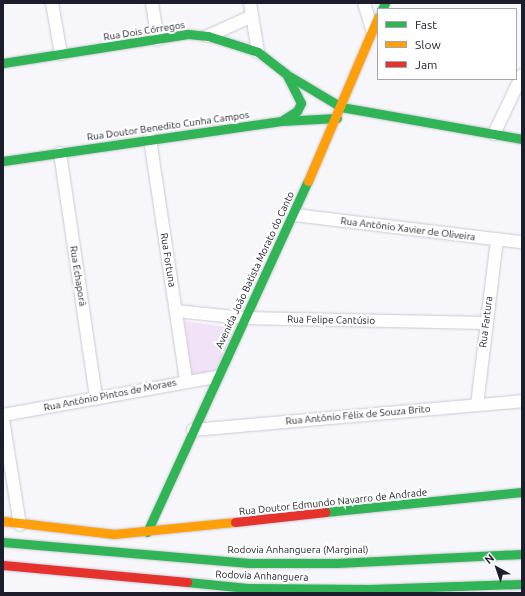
<!DOCTYPE html>
<html>
<head>
<meta charset="utf-8">
<style>
  body { margin:0 }
  #map { position:relative; width:525px; height:596px; overflow:hidden; background:#f6f6fb; font-family:Ubuntu,sans-serif }
  div>[style] { position:absolute }
  .green>* { inset:0; background:#f1e2f8 }
  .roads { filter:drop-shadow(0 0 1px #c9cad3) drop-shadow(0 0 1px #c9cad3) }
  .street>* { height:12px; margin:-6px; padding:0 6px; transform-origin:6px; border-radius:6px; background:#fefefe }
  .fast>* { height:9px; margin:-4.5px; padding:0 4.5px; transform-origin:4.5px; border-radius:4.5px; background:#30b455 }
  .slow>* { height:9px; margin:-4.5px; padding:0 4.5px; transform-origin:4.5px; border-radius:4.5px; background:#ff9f0a }
  .jam>* { height:9px; margin:-4.5px; padding:0 4.5px; transform-origin:4.5px; border-radius:4.5px; background:#e5322d }
  span { translate:-50% -50%; white-space:nowrap; text-align:center; line-height:1.15; -webkit-text-stroke:4px #fff; paint-order:stroke }
  .street-label { font-size:10px; color:#1d1e2b }
  .frame { position:absolute; inset:0; border:4px solid #1d1e2b; pointer-events:none }
  .legend { position:absolute; left:377px; top:8px; width:140px; height:72px; box-sizing:border-box; background:#fff; border:1px solid #a5a5aa; margin:0; padding:5px 7px; list-style:none; font-size:12px; color:#1d1e2b }
  .legend li { display:flex; align-items:center; gap:8px; height:20px }
  .legend b { width:20px; border:1px solid #a5a5aa }
  .north { position:absolute; left:477px; top:548px; width:40px; height:40px; -webkit-text-stroke:3px #fff; paint-order:stroke; rotate:320deg; font-size:11px; font-weight:700; line-height:16px; text-align:center; color:#1d1e2b }
  .north::after { content:''; display:block; margin:auto; width:14px; height:18px; background:#1d1e2b; clip-path:polygon(50% 0,100% 100%,50% 72%,0 100%) }
</style>
</head>
<body>
<div id="map">
  <div class="green">
    <div style="clip-path:polygon(184px 321px,235px 328px,215px 373px,192px 377px)"></div>
  </div>
  <div class="roads">
    <div class="street">
      <div style="left:52px;top:3px;width:52px;rotate:80deg"></div>
      <div style="left:152px;top:3px;width:37px;rotate:81deg"></div>
      <div style="left:250px;top:3px;width:50px;rotate:80.7deg"></div>
      <div style="left:364px;top:3px;width:27px;rotate:73deg"></div>
      <div style="left:208px;top:36px;width:48px;rotate:-24.4deg"></div>
      <div style="left:494px;top:134px;width:65px;rotate:-64.6deg"></div>
      <div style="left:150px;top:139px;width:245px;rotate:81.5deg"></div>
      <div style="left:60px;top:153px;width:248px;rotate:81.6deg"></div>
      <div style="left:294px;top:215px;width:230px;rotate:6.8deg"></div>
      <div style="left:176px;top:311px;width:68px;rotate:5.9deg"></div>
      <div style="left:244px;top:318px;width:242px;rotate:1.2deg"></div>
      <div style="left:477px;top:405px;width:167px;rotate:-83.1deg"></div>
      <div style="left:3px;top:415px;width:217px;rotate:-10.1deg"></div>
      <div style="left:3px;top:419px;width:107px;rotate:80.9deg"></div>
      <div style="left:193px;top:430px;width:330px;rotate:-5deg"></div>
    </div>
    <div class="fast">
      <div style="left:382px;top:9px;width:7px;rotate:-63deg"></div>
      <div style="left:3px;top:63px;width:187px;rotate:-8.9deg"></div>
      <div style="left:188px;top:34px;width:20px;rotate:6deg"></div>
      <div style="left:208px;top:36px;width:52px;rotate:17.7deg"></div>
      <div style="left:258px;top:52px;width:36px;rotate:38deg"></div>
      <div style="left:286px;top:74px;width:64px;rotate:31deg"></div>
      <div style="left:341px;top:107px;width:184px;rotate:10deg"></div>
      <div style="left:281px;top:121px;width:19px;rotate:-32deg"></div>
      <div style="left:297px;top:111px;width:9px;rotate:-63deg"></div>
      <div style="left:301px;top:103px;width:30px;rotate:-117deg"></div>
      <div style="left:3px;top:161px;width:281px;rotate:-8.2deg"></div>
      <div style="left:281px;top:121px;width:56px;rotate:-3.1deg"></div>
      <div style="left:325px;top:512px;width:198px;rotate:-5.8deg"></div>
      <div style="left:147px;top:532px;width:386px;rotate:-65.4deg"></div>
      <div style="left:3px;top:542px;width:247px;rotate:4.9deg"></div>
      <div style="left:249px;top:563px;width:88px"></div>
      <div style="left:337px;top:563px;width:185px;rotate:-2.8deg"></div>
      <div style="left:187px;top:582px;width:61px;rotate:5.6deg"></div>
      <div style="left:248px;top:588px;width:121px;rotate:0.5deg"></div>
      <div style="left:369px;top:589px;width:153px;rotate:-1.9deg"></div>
    </div>
    <div class="slow">
      <div style="left:308px;top:181px;width:178px;rotate:-66.9deg"></div>
      <div style="left:3px;top:521px;width:112px;rotate:6.7deg"></div>
      <div style="left:114px;top:534px;width:122px;rotate:-5.7deg"></div>
    </div>
    <div class="jam">
      <div style="left:235px;top:522px;width:91px;rotate:-6.3deg"></div>
      <div style="left:3px;top:565px;width:185px;rotate:5.3deg"></div>
    </div>
  </div>
  <div class="street-label">
    <span style="left:144px;top:31px;rotate:-9deg">Rua Dois Córregos</span>
    <span style="left:168px;top:126px;rotate:-8deg">Rua Doutor Benedito Cunha Campos</span>
    <span style="left:408px;top:229px;rotate:7deg">Rua Antônio Xavier de Oliveira</span>
    <span style="left:168px;top:260px;rotate:81deg">Rua Fortuna</span>
    <span style="left:255px;top:270px;rotate:-65deg">Avenida João Batista Morato do Canto</span>
    <span style="left:78px;top:276px;rotate:81deg">Rua Echaporã</span>
    <span style="left:331px;top:320px;rotate:1deg">Rua Felipe Cantúsio</span>
    <span style="left:486px;top:322px;rotate:-83deg">Rua Fartura</span>
    <span style="left:110px;top:395px;rotate:-11deg">Rua Antônio Pintos de Moraes</span>
    <span style="left:358px;top:415px;rotate:-5deg">Rua Antônio Félix de Souza Brito</span>
    <span style="left:333px;top:502px;rotate:-6deg">Rua Doutor Edmundo Navarro de Andrade</span>
    <span style="left:298px;top:550px">Rodovia Anhanguera (Marginal)</span>
    <span style="left:262px;top:576px;rotate:2deg">Rodovia Anhanguera</span>
  </div>
  <div class="frame"></div>
  <ul class="legend">
  <li><b style="height:5px;background:#30b455"></b>Fast</li>
  <li><b style="height:5px;background:#ff9f0a"></b>Slow</li>
  <li><b style="height:5px;background:#e5322d"></b>Jam</li>
  </ul>
  <div class="north">N</div>
</div>
</body>
</html>
